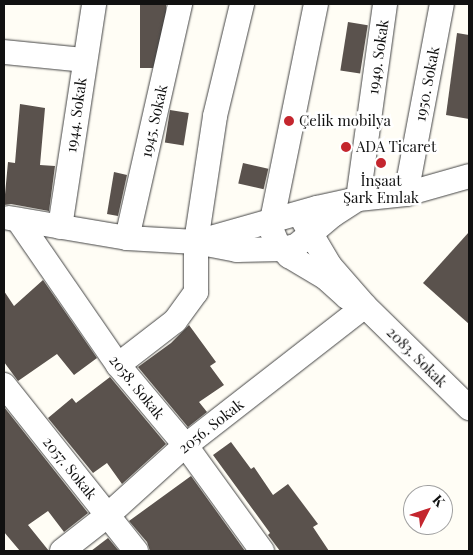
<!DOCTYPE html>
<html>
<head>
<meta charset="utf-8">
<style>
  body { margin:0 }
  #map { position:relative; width:473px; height:555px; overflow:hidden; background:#fffdf5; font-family:"Playfair Display",serif }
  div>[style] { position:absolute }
  .building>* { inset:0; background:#5a524d; transform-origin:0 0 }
  .roads { filter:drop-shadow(0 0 1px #444) drop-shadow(0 0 1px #444) }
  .minor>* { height:24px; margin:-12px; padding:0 12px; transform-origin:12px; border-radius:12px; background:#fff }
  .dots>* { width:14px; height:14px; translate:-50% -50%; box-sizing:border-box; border:2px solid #fff; border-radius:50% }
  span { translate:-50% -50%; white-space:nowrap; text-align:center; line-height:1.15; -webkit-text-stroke:5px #fff; paint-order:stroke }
  .street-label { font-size:15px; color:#111 }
  .poi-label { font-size:15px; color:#111 }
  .left { translate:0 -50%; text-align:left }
  .frame { position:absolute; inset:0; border:5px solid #111; pointer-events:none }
  .north { position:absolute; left:403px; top:485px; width:50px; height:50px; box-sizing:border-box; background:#fff; border:1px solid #a0a0a0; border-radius:50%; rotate:49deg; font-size:14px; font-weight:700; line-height:20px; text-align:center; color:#111 }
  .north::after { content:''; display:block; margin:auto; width:18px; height:22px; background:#c4262e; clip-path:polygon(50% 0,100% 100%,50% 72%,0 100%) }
</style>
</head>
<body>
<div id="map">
  <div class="building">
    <div style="left:140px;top:4px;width:26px;height:64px"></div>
    <div style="left:348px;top:22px;width:20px;height:49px;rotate:9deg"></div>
    <div style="clip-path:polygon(457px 33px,469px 35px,469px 119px,446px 115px)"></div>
    <div style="clip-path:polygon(20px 104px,45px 108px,40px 165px,55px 166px,49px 211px,11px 204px,4px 205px,8px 162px,15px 163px)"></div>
    <div style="left:170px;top:110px;width:19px;height:33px;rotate:9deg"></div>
    <div style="left:243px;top:163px;width:26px;height:21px;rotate:13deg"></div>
    <div style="clip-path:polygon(114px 172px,127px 175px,118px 216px,107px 214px)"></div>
    <div style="clip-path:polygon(469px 232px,469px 324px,423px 283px)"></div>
    <div style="clip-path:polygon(43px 280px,97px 358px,74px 375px,57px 354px,18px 381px,4px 362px,4px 291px,14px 306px)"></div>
    <div style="clip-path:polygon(189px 325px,216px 362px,210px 366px,224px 385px,199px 402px,207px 412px,188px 427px,138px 367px,171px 343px)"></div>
    <div style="clip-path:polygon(110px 377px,166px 444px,122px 484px,107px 463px,93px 473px,48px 418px,72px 398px,76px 403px)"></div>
    <div style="clip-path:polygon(4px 407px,88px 513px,64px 532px,48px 511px,28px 525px,49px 551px,20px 551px,4px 532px)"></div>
    <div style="clip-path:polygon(231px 442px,251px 469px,254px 467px,273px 495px,288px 484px,318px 524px,313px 527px,329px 551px,280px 551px,268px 535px,270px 533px,213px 455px)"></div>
    <div style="clip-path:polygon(191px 476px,245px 551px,150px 551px,147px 542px,129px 521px)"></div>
    <div style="clip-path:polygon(108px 538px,119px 551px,91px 551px)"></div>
  </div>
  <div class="roads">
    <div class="minor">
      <div style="left:316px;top:4px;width:226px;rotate:101.5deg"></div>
      <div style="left:271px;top:225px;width:6px;rotate:81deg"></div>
      <div style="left:272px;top:231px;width:15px;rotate:67deg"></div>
      <div style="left:278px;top:245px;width:16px;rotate:45deg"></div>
      <div style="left:289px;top:256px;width:43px;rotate:30.7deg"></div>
      <div style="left:326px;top:278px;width:28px;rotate:42deg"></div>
      <div style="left:347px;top:297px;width:20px;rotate:27deg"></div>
      <div style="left:4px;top:52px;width:80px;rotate:5.7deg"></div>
      <div style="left:406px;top:194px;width:193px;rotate:-79.3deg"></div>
      <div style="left:358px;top:199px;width:197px;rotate:-82.1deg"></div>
      <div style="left:9px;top:218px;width:120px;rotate:9.6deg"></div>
      <div style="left:127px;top:238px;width:69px;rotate:3.3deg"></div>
      <div style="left:196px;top:242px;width:42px;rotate:11deg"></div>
      <div style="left:237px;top:250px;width:45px;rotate:-1.3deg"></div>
      <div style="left:282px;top:249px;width:14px;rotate:-12deg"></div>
      <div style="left:296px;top:246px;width:48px;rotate:-40deg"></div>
      <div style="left:333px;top:215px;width:30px;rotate:-33deg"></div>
      <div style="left:18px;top:220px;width:176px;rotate:55.4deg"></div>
      <div style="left:118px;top:365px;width:106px;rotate:50deg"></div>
      <div style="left:186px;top:446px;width:130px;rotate:54.1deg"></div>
      <div style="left:304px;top:222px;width:51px;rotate:59.4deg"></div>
      <div style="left:330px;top:266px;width:53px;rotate:48.8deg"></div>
      <div style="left:365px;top:306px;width:146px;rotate:44.4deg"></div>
      <div style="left:60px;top:227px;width:226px;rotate:-81.3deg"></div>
      <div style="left:127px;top:238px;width:240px;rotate:-77.2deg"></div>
      <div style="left:200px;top:241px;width:122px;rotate:-15.8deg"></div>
      <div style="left:317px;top:208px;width:42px;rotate:-12.4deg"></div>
      <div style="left:358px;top:199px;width:48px;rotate:-5.9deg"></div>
      <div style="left:406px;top:194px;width:66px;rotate:-15.9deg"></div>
      <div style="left:118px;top:365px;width:72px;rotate:-37.7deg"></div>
      <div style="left:175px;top:321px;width:36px;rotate:-54deg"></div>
      <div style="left:196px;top:292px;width:50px;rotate:-90deg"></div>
      <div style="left:196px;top:242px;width:127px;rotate:-81.4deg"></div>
      <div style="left:215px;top:116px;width:115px;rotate:-76.4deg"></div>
      <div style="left:4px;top:385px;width:212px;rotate:51.5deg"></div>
      <div style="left:62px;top:551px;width:58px;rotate:-38deg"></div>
      <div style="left:108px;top:515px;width:97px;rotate:-42.1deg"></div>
      <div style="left:180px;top:450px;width:234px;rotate:-37.9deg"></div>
    </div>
  </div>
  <div class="dots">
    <div style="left:289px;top:121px;background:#c4262e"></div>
    <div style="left:346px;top:147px;background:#c4262e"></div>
    <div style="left:381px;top:163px;background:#c4262e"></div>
  </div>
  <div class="street-label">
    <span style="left:378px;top:57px;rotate:-82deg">1949. Sokak</span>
    <span style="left:427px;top:84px;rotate:-79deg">1950. Sokak</span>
    <span style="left:76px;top:115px;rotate:-82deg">1944. Sokak</span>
    <span style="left:154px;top:121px;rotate:-77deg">1945. Sokak</span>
    <span style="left:417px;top:357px;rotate:45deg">2083. Sokak</span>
    <span style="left:137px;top:387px;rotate:51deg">2058. Sokak</span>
    <span style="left:211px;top:426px;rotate:-38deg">2056. Sokak</span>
    <span style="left:70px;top:468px;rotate:51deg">2057. Sokak</span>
  </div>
  <div class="poi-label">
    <span class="left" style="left:299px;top:121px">Çelik mobilya</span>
    <span class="left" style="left:356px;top:147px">ADA Ticaret</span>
    <span style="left:381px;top:189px">İnşaat<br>Şark Emlak</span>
  </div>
  <div class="frame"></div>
  <div class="north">K</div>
</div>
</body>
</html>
